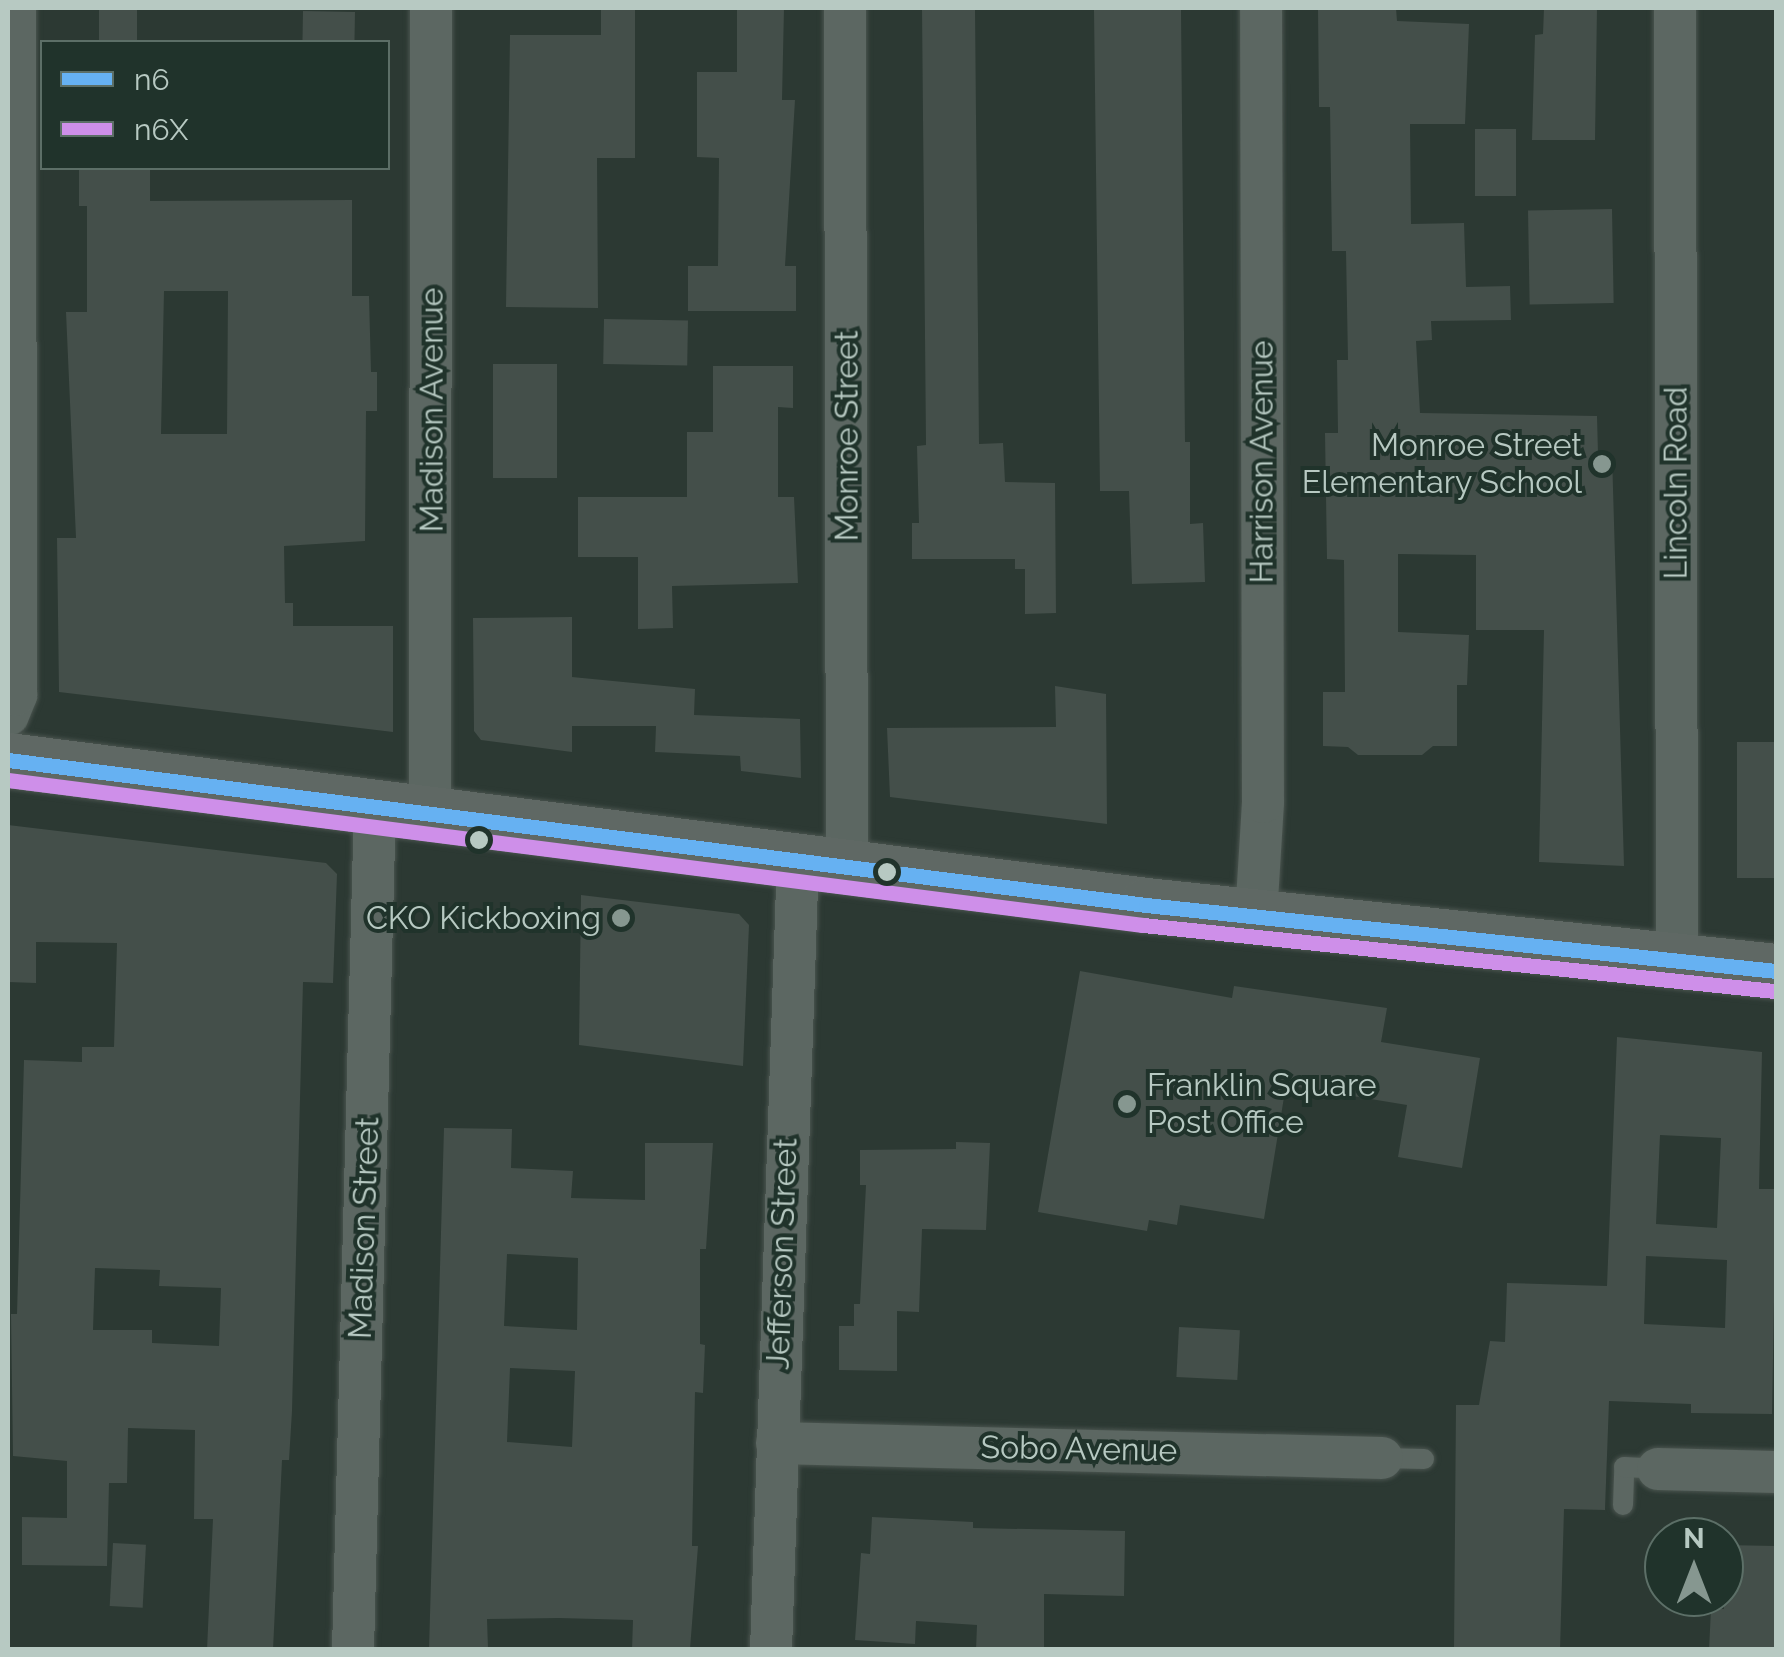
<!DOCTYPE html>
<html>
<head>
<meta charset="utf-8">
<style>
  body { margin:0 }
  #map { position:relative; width:1784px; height:1657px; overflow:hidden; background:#2c3933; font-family:Raleway,sans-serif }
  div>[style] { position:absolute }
  .building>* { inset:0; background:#444f4a; transform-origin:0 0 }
  .roads { filter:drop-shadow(0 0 2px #4a544f) drop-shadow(0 0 2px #4a544f) }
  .lane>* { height:20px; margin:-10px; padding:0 10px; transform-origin:10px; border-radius:10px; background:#5c6762 }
  .street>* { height:42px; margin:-21px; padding:0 21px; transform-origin:21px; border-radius:21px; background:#5c6762 }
  .primary>* { height:55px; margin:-27.5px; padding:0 27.5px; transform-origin:27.5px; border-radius:27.5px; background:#5f6864 }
  .bus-1>* { height:15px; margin:-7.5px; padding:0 7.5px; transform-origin:7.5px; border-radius:7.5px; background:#66b1f2 }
  .bus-2>* { height:15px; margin:-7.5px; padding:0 7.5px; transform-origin:7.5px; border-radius:7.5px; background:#ce8fe9 }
  .dots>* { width:28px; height:28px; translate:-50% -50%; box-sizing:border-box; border:5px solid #20332b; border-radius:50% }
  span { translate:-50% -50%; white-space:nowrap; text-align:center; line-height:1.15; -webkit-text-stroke:8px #20332b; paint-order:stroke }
  .street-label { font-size:32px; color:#b7c9c2 }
  .poi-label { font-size:32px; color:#b7c9c2 }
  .right { translate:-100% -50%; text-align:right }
  .left { translate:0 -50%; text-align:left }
  .frame { position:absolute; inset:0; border:10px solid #b7c9c2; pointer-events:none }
  .legend { position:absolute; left:40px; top:40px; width:350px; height:130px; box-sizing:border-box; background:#20332b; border:2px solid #5c6f67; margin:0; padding:12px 18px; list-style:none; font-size:30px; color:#b7c9c2 }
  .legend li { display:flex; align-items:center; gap:20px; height:50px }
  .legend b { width:50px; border:2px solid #5c6f67 }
  .north { position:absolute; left:1644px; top:1517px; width:100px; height:100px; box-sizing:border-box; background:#20332b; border:2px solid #5c6f67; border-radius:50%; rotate:0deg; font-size:28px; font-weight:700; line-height:40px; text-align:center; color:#b7c9c2 }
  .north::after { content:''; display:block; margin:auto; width:35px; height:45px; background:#869790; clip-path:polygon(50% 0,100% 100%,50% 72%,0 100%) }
</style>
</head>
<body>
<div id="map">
  <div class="building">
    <div style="left:99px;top:8px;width:38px;height:34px"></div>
    <div style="clip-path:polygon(601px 8px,635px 8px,635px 158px,597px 158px,598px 308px,506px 307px,510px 35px,601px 35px)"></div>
    <div style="clip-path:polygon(737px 8px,784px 8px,782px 100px,795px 100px,785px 266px,796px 266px,796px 311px,688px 311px,688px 266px,718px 266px,719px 158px,697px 157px,697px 72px,737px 72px)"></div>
    <div style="clip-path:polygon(922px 8px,975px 8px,979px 444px,1003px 443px,1005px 482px,1055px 483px,1056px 613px,1025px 614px,1025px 569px,1015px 569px,1015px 559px,912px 559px,912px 523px,919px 523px,917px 446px,926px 445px)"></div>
    <div style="clip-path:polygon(1318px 8px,1396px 8px,1397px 21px,1469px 24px,1465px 124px,1410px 124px,1411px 224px,1464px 223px,1466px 287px,1510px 286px,1511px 320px,1431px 321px,1432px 340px,1416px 341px,1420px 413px,1597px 416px,1598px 454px,1612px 454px,1624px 866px,1539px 862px,1544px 630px,1476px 630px,1476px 555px,1398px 554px,1398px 632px,1469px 635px,1467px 685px,1457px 685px,1457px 746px,1433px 746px,1422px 755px,1358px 755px,1348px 747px,1323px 746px,1323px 692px,1345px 692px,1344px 560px,1327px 559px,1325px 433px,1338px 433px,1337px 360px,1348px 360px,1346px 251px,1332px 251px,1330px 107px,1319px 107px)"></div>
    <div style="clip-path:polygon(1544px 8px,1597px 8px,1595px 140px,1532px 140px,1535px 35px,1543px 34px)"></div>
    <div style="clip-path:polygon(1181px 9px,1185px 442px,1190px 442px,1190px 524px,1203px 523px,1205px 582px,1132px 584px,1129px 491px,1100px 491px,1094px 10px)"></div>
    <div style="left:303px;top:11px;width:52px;height:31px;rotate:1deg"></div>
    <div style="left:1475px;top:129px;width:41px;height:67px"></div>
    <div style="clip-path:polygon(evenodd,79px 168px,150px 168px,150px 201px,352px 200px,352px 296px,369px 296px,371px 372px,377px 372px,377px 411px,366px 411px,365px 541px,284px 546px,285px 603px,293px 603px,293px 626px,393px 626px,393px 732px,59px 692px,57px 538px,76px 538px,66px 312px,87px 312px,87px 206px,79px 206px,79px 168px,164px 291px,228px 291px,227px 434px,161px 434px,164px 291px)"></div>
    <div style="left:1612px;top:209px;width:94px;height:84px;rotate:89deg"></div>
    <div style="left:604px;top:319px;width:84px;height:45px;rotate:1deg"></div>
    <div style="left:493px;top:364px;width:64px;height:114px"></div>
    <div style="clip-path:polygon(713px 366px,793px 366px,793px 408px,778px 407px,778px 497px,794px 497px,798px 583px,672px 586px,673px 628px,638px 629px,638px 557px,578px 557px,578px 497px,687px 497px,687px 432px,713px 432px)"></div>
    <div style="clip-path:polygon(572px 617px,572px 677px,695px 689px,694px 715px,800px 719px,801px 778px,741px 771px,740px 756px,655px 752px,656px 726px,572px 726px,572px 752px,481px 740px,474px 731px,473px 618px)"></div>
    <div style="clip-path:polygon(1055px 686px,1106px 694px,1107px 824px,890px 797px,887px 728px,1056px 727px)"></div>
    <div style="left:1737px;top:742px;width:39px;height:136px"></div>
    <div style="clip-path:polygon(evenodd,8px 825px,326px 863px,337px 874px,333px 983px,303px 982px,292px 1411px,289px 1460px,282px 1460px,273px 1650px,207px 1650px,213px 1519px,194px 1519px,195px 1430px,128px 1428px,127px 1483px,109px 1483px,107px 1566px,22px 1565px,22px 1517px,67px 1518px,67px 1461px,13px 1456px,11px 1314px,17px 1314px,24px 1060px,82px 1062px,82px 1047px,114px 1047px,117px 943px,36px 942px,36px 983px,8px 982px,8px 825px,95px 1268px,160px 1270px,159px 1286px,221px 1288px,219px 1346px,152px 1343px,152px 1330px,93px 1330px,95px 1268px)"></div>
    <div style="clip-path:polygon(581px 895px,739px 914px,749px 925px,743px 1066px,579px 1045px)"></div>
    <div style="clip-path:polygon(1080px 971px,1232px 998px,1234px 986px,1387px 1008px,1381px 1042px,1480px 1058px,1462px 1168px,1398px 1157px,1407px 1105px,1286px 1085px,1264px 1219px,1180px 1205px,1177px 1225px,1149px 1220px,1147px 1231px,1038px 1212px)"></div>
    <div style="clip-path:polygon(evenodd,1617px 1037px,1762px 1052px,1759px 1189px,1776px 1189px,1772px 1414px,1691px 1413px,1691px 1404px,1609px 1401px,1605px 1510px,1564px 1509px,1560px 1650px,1454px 1650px,1456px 1405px,1479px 1405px,1490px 1341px,1505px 1342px,1507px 1283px,1607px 1286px,1617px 1037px,1660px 1135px,1721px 1138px,1717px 1228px,1656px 1224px,1660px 1135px,1617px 1037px,1646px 1256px,1727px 1260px,1725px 1328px,1644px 1324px,1646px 1256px)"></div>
    <div style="clip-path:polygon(evenodd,444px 1128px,512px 1129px,511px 1168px,573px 1171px,571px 1198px,645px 1200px,645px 1143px,713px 1143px,706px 1249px,700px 1249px,700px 1344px,705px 1345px,703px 1393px,695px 1392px,692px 1546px,698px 1546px,690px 1649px,632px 1650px,633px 1620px,559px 1618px,487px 1619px,488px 1648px,429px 1650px,444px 1128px,507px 1254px,578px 1258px,577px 1330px,504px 1326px,507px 1254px,444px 1128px,510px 1368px,575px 1371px,572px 1447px,507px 1442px,510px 1368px)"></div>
    <div style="clip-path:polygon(956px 1142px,990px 1143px,986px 1230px,922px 1229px,919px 1312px,897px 1311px,897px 1371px,839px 1370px,839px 1326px,854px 1326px,854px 1304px,860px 1304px,866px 1185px,860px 1185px,860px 1150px,956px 1149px)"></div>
    <div style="left:1179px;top:1327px;width:61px;height:50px;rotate:3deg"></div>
    <div style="clip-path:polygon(872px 1517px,973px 1522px,973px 1528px,1125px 1531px,1124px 1596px,1044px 1594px,1044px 1650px,976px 1650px,977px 1625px,916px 1621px,915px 1644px,855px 1640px,861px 1553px,870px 1554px)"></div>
    <div style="left:113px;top:1543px;width:33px;height:63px;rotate:3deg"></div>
    <div style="clip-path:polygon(1724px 1545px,1776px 1546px,1775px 1650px,1709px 1650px,1711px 1609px,1724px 1609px)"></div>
  </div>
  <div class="roads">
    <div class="lane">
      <div style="left:1382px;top:1458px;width:42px;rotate:1.4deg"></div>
      <div style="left:1623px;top:1505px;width:38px;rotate:-88deg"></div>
      <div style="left:1624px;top:1467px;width:34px;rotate:3deg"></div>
    </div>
    <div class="street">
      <div style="left:845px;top:8px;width:857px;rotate:89.87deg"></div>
      <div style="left:1675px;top:8px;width:951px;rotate:89.88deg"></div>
      <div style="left:8px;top:715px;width:22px;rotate:-68deg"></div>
      <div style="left:16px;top:695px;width:687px;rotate:-90.08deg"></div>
      <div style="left:430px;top:813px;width:805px;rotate:-89.93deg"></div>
      <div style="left:1256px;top:917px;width:115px;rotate:-86.5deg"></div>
      <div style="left:1263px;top:802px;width:794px;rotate:-90.14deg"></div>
      <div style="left:777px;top:1443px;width:605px;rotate:1.42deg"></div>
      <div style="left:1658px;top:1469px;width:118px;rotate:1.5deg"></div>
      <div style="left:353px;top:1650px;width:844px;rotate:-88.51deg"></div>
      <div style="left:771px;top:1650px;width:792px;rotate:-88.05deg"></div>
    </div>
    <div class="primary">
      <div style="left:8px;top:760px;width:1147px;rotate:7.26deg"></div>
      <div style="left:1146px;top:905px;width:633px;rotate:5.98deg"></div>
    </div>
  </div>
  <div class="bus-1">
    <div style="left:8px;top:760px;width:1147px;rotate:7.26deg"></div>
    <div style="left:1146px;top:905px;width:633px;rotate:5.98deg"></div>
  </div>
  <div class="bus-2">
    <div style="left:8px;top:780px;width:1144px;rotate:7.28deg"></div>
    <div style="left:1143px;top:925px;width:634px;rotate:5.97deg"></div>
  </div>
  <div class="dots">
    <div style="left:1602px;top:464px;background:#869790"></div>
    <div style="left:479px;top:840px;background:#b7c9c2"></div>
    <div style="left:887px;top:872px;background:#b7c9c2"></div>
    <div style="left:621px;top:918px;background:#869790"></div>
    <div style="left:1127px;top:1104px;background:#869790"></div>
  </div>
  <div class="street-label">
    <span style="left:432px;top:410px;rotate:-90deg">Madison Avenue</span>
    <span style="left:847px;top:436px;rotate:-90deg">Monroe Street</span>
    <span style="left:1262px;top:462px;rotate:-90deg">Harrison Avenue</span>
    <span style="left:1676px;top:483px;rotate:-90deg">Lincoln Road</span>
    <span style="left:364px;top:1228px;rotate:-88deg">Madison Street</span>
    <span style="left:782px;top:1254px;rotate:-88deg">Jefferson Street</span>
    <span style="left:1079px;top:1449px;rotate:1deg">Sobo Avenue</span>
  </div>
  <div class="poi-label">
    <span class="right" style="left:1582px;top:464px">Monroe Street<br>Elementary School</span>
    <span class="right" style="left:601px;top:918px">CKO Kickboxing</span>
    <span class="left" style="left:1147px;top:1104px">Franklin Square<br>Post Office</span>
  </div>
  <div class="frame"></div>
  <ul class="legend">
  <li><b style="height:12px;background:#66b1f2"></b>n6</li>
  <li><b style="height:12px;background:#ce8fe9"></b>n6X</li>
  </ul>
  <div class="north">N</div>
</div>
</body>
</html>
